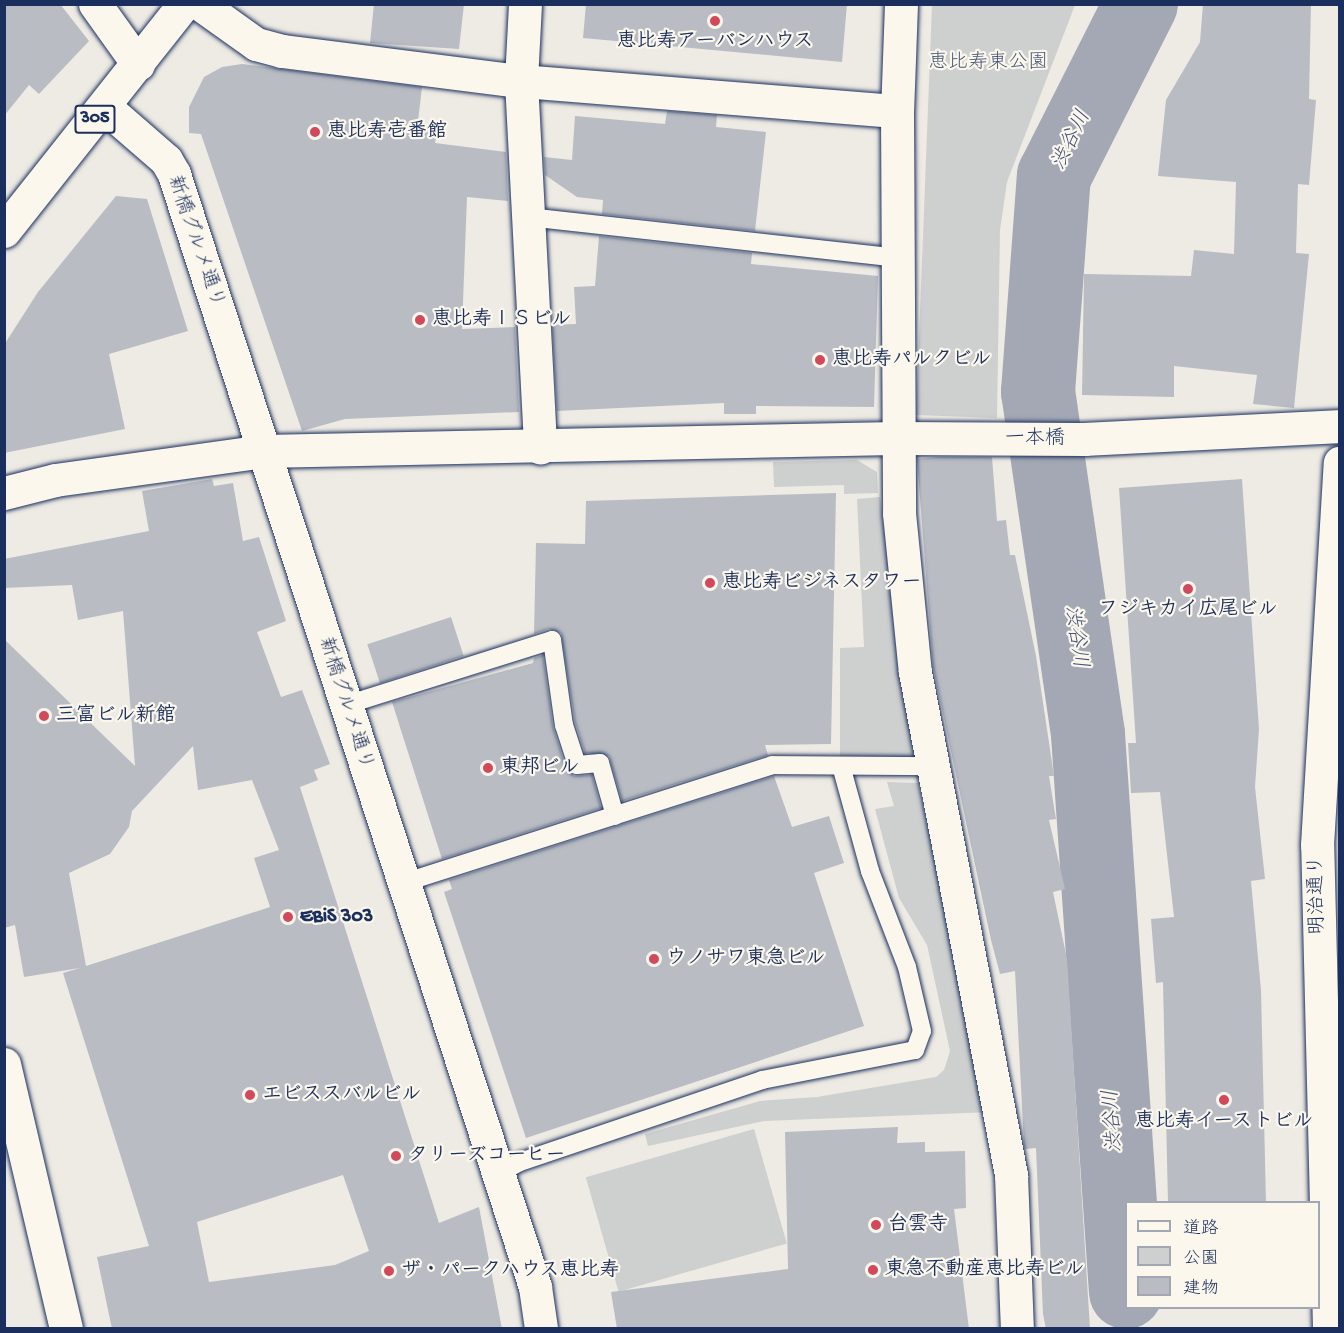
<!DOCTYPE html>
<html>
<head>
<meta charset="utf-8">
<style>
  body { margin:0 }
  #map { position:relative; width:1344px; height:1333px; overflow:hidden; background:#eeebe4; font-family:"Gochi Hand","Klee One",sans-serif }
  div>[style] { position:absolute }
  .green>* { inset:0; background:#cecfcf; transform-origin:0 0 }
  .river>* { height:74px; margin:-37px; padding:0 37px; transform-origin:37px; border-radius:37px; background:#a3a8b4 }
  .building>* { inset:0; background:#b9bcc3; transform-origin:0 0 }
  .roads { filter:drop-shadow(0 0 2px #1b2f5e) drop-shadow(0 0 2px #1b2f5e) }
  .lane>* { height:18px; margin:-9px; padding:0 9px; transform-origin:9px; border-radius:9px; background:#fbf7ec }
  .street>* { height:33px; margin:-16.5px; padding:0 16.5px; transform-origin:16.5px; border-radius:16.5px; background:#fbf7ec }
  .secondary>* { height:33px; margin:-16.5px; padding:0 16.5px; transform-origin:16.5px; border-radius:16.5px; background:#fbf7ec }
  .primary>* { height:33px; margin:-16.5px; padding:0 16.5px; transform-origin:16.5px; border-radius:16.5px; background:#fbf7ec }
  .dots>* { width:16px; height:16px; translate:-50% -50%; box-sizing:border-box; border:3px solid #fbf7ec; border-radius:50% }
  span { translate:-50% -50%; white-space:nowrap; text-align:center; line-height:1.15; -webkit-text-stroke:4.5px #fbf7ec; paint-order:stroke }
  .shield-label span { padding:2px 4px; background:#fbf7ec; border:2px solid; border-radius:4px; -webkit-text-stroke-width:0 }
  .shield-label { font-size:18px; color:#1b2f5e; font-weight:700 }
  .poi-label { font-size:20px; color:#1b2f5e; font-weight:700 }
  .left { translate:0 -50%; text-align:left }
  .park-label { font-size:20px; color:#48577a }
  .street-label { font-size:20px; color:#1b2f5e }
  .water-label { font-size:21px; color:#445378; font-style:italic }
  .frame { position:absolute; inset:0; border:6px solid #1b2f5e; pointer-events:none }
  .legend { position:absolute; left:1125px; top:1201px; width:195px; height:108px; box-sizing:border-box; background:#fbf7ec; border:2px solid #a1a7b3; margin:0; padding:8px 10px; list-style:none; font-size:18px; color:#1b2f5e }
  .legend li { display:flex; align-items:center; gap:12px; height:30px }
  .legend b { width:30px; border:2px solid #a1a7b3 }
</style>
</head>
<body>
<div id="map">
  <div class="green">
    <div style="clip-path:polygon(932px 5px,1075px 5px,1007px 182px,1000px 230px,997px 418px,916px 415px)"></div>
    <div style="clip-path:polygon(857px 460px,877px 472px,878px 493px,844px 494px,844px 485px,774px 487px,773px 462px)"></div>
    <div style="clip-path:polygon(880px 497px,902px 654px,914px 759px,840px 756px,840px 648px,864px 647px,857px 499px)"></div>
    <div style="clip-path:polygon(887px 782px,918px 783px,991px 1112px,764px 1121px,648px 1146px,645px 1134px,760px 1101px,817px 1097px,936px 1077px,944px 1070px,950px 1051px,927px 945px,899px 898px,875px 809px,894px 806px)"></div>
    <div style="left:754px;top:1129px;width:119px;height:175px;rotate:74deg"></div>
  </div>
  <div class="river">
    <div style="left:1126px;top:1292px;width:559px;rotate:-93.9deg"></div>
    <div style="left:1088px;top:734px;width:346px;rotate:-98.3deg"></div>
    <div style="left:1038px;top:392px;width:217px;rotate:-85.8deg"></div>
    <div style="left:1054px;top:176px;width:193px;rotate:-63.2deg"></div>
  </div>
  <div class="building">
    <div style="clip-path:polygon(4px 4px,60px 4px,89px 41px,39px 94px,29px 85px,4px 116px)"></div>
    <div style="clip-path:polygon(374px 4px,464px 4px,459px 49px,370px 43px)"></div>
    <div style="clip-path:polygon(586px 4px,847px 4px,842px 62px,583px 38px)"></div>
    <div style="clip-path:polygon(1203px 4px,1311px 4px,1309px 99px,1316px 100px,1309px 185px,1298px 184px,1296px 253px,1309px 254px,1294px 408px,1253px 404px,1257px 375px,1174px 366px,1174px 397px,1082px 395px,1084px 274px,1191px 276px,1194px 250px,1234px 254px,1236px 182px,1158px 176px,1166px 100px,1200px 42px)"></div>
    <div style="clip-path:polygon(242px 64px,422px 87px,417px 130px,437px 130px,435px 143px,506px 152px,508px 201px,467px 197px,462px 329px,515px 327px,519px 412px,345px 419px,302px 431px,201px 134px,189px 133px,189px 107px,204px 77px,222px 67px)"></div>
    <div style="clip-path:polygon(667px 111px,717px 115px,716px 127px,766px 132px,755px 231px,602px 214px,603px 200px,577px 197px,545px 175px,544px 157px,572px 160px,575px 116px,665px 124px)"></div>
    <div style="clip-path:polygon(116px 196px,147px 199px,188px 331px,109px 354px,125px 429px,4px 453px,4px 345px,38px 292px)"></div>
    <div style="clip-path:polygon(599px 236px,752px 253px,751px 264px,878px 276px,874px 407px,756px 406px,756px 414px,724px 414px,724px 403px,557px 411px,552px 325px,576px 324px,574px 287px,595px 286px)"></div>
    <div style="clip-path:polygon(939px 457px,992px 457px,997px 521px,1006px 520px,1010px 555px,1015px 555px,1036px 656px,1054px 776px,1049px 776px,1056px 819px,1049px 820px,1065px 889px,1053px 892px,1067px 959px,1090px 1329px,1046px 1329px,1043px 1314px,1036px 1148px,1025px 1149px,1024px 1145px,1015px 971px,1000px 974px,991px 940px,933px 666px,917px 459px)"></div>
    <div style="clip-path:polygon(evenodd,212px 479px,214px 486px,233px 483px,243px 541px,259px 537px,286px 621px,257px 632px,281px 697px,302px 690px,330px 764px,314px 770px,318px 780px,300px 787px,439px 1223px,479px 1207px,502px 1329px,112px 1329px,97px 1257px,149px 1246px,63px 973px,80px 968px,24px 977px,15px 925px,4px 928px,4px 639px,135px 766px,123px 611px,78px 620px,72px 585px,4px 588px,4px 559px,149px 531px,142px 491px,212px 479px,193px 746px,198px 790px,252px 780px,279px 850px,254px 858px,270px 907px,86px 966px,69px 873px,110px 854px,129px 827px,132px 811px,193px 746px,212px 479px,343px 1175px,369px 1251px,335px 1265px,209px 1282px,197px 1222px,343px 1175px)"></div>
    <div style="clip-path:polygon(1242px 479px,1259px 729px,1255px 787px,1265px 879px,1251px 881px,1261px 990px,1266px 1203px,1168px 1203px,1163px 982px,1156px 983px,1151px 919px,1174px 917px,1160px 792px,1131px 793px,1128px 743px,1136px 743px,1119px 488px)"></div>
    <div style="clip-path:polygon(836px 493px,831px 744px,765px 745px,768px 755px,622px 801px,609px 756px,585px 753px,575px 722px,561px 633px,549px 629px,534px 634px,536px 543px,585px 544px,586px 501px)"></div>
    <div style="left:451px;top:617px;width:41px;height:88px;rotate:72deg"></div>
    <div style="clip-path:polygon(543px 655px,553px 727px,566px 768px,574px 776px,592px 775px,601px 808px,442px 859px,392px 702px,533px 663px,534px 658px)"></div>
    <div style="clip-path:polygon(774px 776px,792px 827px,829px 816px,844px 863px,814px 873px,864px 1026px,526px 1138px,444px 892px,452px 889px,449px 880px)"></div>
    <div style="clip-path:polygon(898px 1127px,897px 1143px,925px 1142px,925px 1152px,965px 1151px,966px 1208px,954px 1209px,969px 1329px,617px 1329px,611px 1292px,788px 1269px,785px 1132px)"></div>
  </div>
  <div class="roads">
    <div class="lane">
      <div style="left:528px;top:217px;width:371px;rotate:6.3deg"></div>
      <div style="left:346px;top:705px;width:216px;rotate:-17.5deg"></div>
      <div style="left:552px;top:640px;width:86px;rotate:82deg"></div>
      <div style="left:564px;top:725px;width:42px;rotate:72deg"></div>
      <div style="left:577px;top:765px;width:23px;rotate:-5deg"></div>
      <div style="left:600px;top:763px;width:55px;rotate:74.2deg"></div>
      <div style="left:403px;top:883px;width:387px;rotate:-17.7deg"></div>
      <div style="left:772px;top:765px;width:160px;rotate:0.4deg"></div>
      <div style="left:498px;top:1174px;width:25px;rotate:-29deg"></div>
      <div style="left:520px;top:1162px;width:256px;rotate:-18.7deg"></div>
      <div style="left:762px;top:1080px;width:156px;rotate:-11.1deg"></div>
      <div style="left:915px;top:1050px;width:20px;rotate:-70deg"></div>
      <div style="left:922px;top:1031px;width:66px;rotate:-103.2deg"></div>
      <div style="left:907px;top:967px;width:103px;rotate:-111.1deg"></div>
      <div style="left:870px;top:871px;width:109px;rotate:-105.4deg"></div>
    </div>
    <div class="street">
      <div style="left:95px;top:4px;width:74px;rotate:54.4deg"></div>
      <div style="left:200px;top:4px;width:69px;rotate:35.5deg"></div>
      <div style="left:256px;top:44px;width:27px;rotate:15deg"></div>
      <div style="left:282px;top:51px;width:241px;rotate:7.2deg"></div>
      <div style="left:521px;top:81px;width:377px;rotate:4.6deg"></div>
      <div style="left:525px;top:4px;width:77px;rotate:93deg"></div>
      <div style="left:521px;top:81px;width:367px;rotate:87deg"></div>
      <div style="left:901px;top:4px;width:107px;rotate:92.1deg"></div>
      <div style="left:897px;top:111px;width:402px;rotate:89.7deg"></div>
      <div style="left:899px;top:513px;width:160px;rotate:84.3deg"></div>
      <div style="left:915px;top:672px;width:512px;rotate:79.19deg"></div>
      <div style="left:1011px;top:1175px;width:153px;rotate:87.8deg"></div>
      <div style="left:105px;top:107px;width:81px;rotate:41deg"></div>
      <div style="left:166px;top:160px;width:16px;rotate:60deg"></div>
      <div style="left:174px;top:174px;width:1170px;rotate:72.03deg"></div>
      <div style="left:535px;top:1287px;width:41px;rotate:81.7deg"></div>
      <div style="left:4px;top:493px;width:53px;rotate:-14.3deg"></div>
      <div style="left:55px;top:480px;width:210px;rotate:-7.9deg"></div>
      <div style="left:263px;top:451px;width:632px;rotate:-1.18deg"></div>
      <div style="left:895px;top:438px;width:190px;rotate:0.3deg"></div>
      <div style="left:1085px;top:439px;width:255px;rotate:-2.9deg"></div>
      <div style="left:4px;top:1064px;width:271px;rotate:76.8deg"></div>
    </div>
    <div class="secondary">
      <div style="left:1329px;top:1328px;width:483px;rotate:-91.4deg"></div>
      <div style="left:1317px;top:845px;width:383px;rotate:-86.6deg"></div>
    </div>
    <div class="primary">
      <div style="left:4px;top:231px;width:290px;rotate:-51.6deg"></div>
    </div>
  </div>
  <div class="dots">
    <div style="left:715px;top:21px;background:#d1495b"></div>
    <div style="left:315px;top:132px;background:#d1495b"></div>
    <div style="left:420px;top:320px;background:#d1495b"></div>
    <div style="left:820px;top:360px;background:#d1495b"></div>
    <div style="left:710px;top:583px;background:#d1495b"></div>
    <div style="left:1188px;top:589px;background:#d1495b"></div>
    <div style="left:44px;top:716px;background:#d1495b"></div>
    <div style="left:488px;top:768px;background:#d1495b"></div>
    <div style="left:288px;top:917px;background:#d1495b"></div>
    <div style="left:654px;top:959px;background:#d1495b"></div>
    <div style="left:250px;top:1095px;background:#d1495b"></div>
    <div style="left:1224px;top:1100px;background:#d1495b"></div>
    <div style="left:396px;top:1156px;background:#d1495b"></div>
    <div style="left:876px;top:1225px;background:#d1495b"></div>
    <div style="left:873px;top:1270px;background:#d1495b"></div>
    <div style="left:389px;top:1271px;background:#d1495b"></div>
  </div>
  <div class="shield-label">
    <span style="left:95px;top:119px">305</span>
  </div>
  <div class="poi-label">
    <span style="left:715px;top:42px">恵比寿アーバンハウス</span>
    <span class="left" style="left:327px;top:132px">恵比寿壱番館</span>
    <span class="left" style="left:432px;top:320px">恵比寿ＩＳビル</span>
    <span class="left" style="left:832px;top:360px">恵比寿パルクビル</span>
    <span class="left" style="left:722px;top:583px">恵比寿ビジネスタワー</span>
    <span style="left:1188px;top:610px">フジキカイ広尾ビル</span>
    <span class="left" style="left:56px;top:716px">三富ビル新館</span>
    <span class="left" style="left:500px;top:768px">東邦ビル</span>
    <span class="left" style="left:300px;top:917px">EBiS 303</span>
    <span class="left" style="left:666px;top:959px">ウノサワ東急ビル</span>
    <span class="left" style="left:262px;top:1095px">エビススバルビル</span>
    <span style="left:1224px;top:1122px">恵比寿イーストビル</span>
    <span class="left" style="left:408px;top:1156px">タリーズコーヒー</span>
    <span class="left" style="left:888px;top:1225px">台雲寺</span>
    <span class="left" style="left:885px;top:1270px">東急不動産恵比寿ビル</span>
    <span class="left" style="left:401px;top:1271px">ザ・パークハウス恵比寿</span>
  </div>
  <div class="park-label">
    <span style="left:988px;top:63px">恵比寿東公園</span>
  </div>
  <div class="street-label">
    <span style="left:195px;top:242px;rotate:71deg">新橋グルメ通り</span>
    <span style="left:1035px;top:439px">一本橋</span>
    <span style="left:345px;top:704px;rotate:72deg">新橋グルメ通り</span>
    <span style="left:1318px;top:895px;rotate:-91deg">明治通り</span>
  </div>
  <div class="water-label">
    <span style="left:1073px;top:141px;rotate:-64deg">渋谷川</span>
    <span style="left:1074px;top:637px;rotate:82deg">渋谷川</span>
    <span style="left:1115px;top:1121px;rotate:-94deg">渋谷川</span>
  </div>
  <div class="frame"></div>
  <ul class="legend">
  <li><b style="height:8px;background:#fbf7ec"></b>道路</li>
  <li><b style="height:16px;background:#cecfcf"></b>公園</li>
  <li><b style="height:16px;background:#b9bcc3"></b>建物</li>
  </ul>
</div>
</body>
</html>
